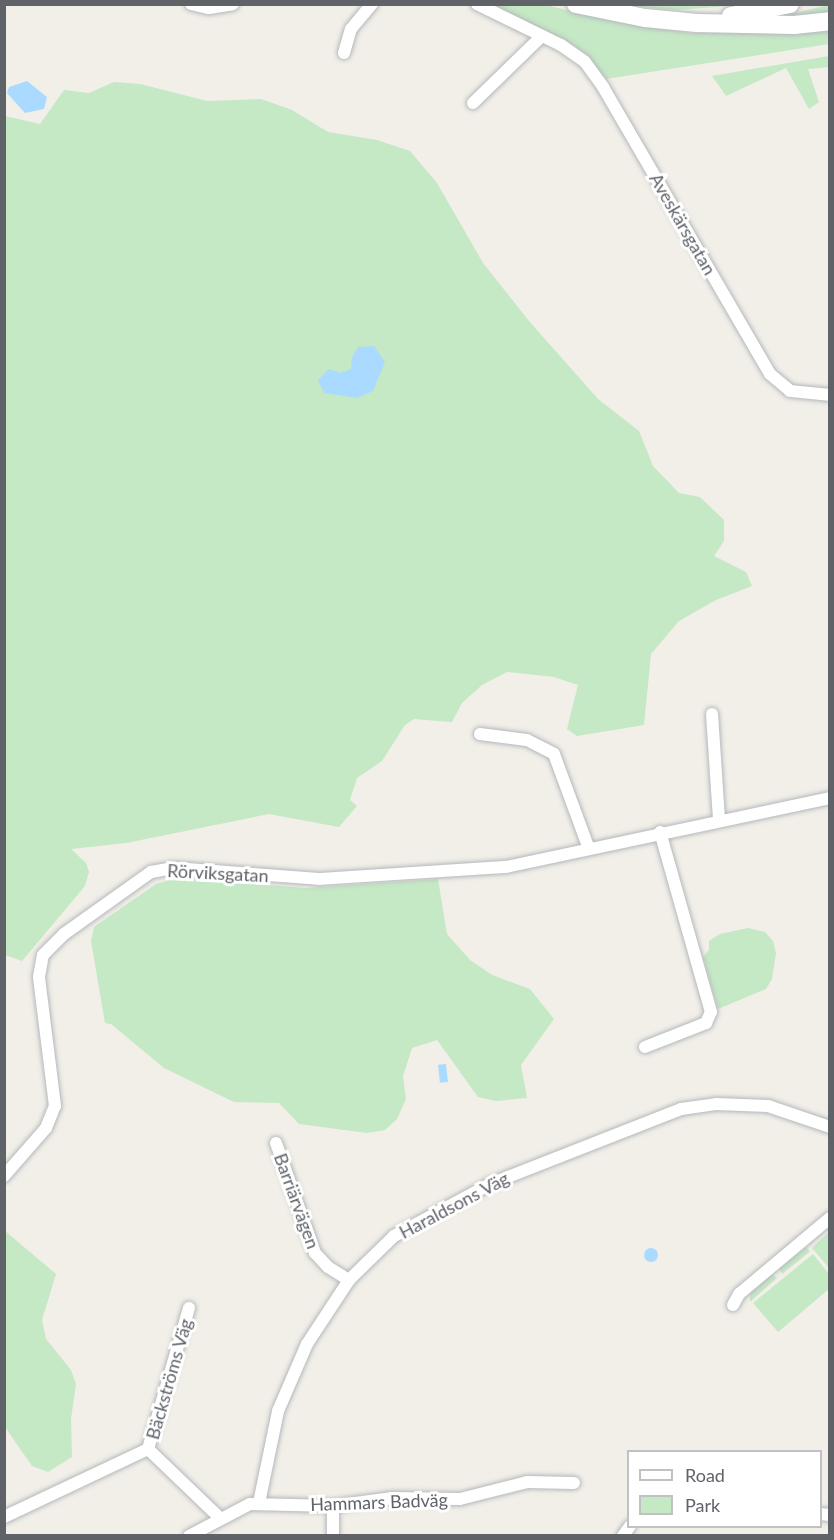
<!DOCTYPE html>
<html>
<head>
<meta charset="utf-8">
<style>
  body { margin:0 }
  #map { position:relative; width:834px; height:1540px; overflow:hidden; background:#f1efe8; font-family:Lato,sans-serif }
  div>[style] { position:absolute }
  .green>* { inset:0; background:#c5e8c5; transform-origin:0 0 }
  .water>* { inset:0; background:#aadaff; transform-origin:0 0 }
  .round { border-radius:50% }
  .roads { filter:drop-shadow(0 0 2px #b5b8bc) drop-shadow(0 0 2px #b5b8bc) }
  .street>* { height:12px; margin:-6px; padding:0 6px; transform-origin:6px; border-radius:6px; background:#fff }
  .secondary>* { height:18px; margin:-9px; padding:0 9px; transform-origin:9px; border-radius:9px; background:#fff }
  span { translate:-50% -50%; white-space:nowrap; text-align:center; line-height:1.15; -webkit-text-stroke:6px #fff; paint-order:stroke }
  .street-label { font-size:18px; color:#5f6368 }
  .frame { position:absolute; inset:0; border:6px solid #5f6368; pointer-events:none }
  .legend { position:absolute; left:627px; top:1450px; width:195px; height:78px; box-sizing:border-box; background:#fff; border:2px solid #bfc1c3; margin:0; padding:8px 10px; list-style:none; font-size:18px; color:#5f6368 }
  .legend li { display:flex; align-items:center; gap:12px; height:30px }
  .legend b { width:30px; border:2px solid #bfc1c3 }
</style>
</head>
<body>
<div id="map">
  <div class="green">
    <div style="clip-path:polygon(485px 5px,545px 5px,633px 25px,692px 33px,796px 33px,829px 29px,829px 44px,606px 79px,585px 54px,560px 38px)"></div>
    <div style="clip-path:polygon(620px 5px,745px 5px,674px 10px)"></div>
    <div style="clip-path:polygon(829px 5px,829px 12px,777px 17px)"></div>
    <div style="clip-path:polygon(829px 56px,829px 67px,808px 69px,819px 102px,809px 109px,786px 68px,726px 96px,712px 76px)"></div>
    <div style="clip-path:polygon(114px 82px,140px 84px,207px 101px,261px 99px,292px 110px,328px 132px,377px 140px,410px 151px,437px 183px,483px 263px,529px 321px,598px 399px,639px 431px,653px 466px,679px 493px,700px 497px,724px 520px,724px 541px,714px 556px,746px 572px,752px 586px,716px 600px,679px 621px,651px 654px,644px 725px,577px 736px,567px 729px,578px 685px,554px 677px,507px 672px,482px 685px,462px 703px,452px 722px,414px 719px,405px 725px,382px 761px,357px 778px,350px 800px,357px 806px,339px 827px,269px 814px,126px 843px,71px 849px,86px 863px,89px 872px,85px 886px,22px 961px,5px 955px,5px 116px,40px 124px,64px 90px,89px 93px)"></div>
    <div style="clip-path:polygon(179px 878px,305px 888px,438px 879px,447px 934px,470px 960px,492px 975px,530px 989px,554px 1019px,521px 1065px,527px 1098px,496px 1101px,478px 1097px,437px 1040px,412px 1048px,403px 1076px,406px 1099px,397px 1119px,385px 1130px,367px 1133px,299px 1124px,279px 1103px,234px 1102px,164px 1068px,111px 1024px,105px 1023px,91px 941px,94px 927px,156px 884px)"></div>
    <div style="clip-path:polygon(748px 928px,765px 932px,773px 941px,776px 953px,772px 979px,766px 989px,718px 1009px,703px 957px,709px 950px,709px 941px,720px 934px)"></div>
    <div style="clip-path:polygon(4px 1230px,56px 1274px,42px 1320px,46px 1339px,71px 1370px,76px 1384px,71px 1419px,72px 1457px,48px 1472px,32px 1466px,5px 1427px)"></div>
    <div style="clip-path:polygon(829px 1232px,829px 1268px,812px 1248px)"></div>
    <div style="left:806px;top:1247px;width:6px;height:35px;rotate:51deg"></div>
    <div style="clip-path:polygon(813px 1254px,829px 1274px,829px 1289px,778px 1332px,753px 1303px)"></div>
    <div style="clip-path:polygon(772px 1274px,777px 1278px,750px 1302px,750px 1293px)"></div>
  </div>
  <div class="water">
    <div style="clip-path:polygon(27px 81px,47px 97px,44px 109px,25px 113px,7px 93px,9px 87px)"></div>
    <div style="clip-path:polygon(374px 346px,385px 362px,373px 391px,357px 398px,324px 393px,318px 380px,329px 369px,340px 373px,351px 369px,352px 357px,358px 347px)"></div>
    <div style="left:446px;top:1064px;width:18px;height:8px;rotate:84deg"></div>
    <div class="round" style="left:644px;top:1248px;width:14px;height:14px"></div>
  </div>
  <div class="roads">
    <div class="street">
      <div style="left:191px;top:4px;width:18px;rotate:13deg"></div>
      <div style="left:209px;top:8px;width:24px;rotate:-9deg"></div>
      <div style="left:477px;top:4px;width:93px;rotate:26deg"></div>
      <div style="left:561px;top:45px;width:29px;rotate:35deg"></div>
      <div style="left:585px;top:62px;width:31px;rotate:54deg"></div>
      <div style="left:603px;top:87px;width:332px;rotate:59.8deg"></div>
      <div style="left:770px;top:374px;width:26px;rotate:40deg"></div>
      <div style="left:790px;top:391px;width:40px;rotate:5.7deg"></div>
      <div style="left:344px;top:53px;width:25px;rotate:-74deg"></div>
      <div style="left:351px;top:29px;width:33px;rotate:-50deg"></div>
      <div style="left:473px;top:103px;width:96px;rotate:-44.2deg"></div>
      <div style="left:712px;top:714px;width:105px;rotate:86.2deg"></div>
      <div style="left:480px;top:734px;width:47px;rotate:7.3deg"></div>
      <div style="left:527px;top:740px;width:30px;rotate:27deg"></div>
      <div style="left:554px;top:754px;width:101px;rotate:69.8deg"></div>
      <div style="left:645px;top:1047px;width:66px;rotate:-21.5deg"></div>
      <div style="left:706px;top:1023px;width:12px;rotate:-66deg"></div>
      <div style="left:711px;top:1012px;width:187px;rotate:-105.8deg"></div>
      <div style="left:276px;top:1143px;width:117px;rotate:70.5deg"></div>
      <div style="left:315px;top:1253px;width:19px;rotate:47deg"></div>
      <div style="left:328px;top:1267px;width:25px;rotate:32deg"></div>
      <div style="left:4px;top:1176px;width:64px;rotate:-48.8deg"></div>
      <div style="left:46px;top:1128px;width:24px;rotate:-68deg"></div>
      <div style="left:55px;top:1106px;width:130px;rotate:-97.1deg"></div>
      <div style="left:39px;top:977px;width:22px;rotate:-80deg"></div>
      <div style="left:43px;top:955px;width:30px;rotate:-45deg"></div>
      <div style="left:64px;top:934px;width:107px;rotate:-35.5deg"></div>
      <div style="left:151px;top:872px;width:23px;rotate:-10deg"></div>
      <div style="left:174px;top:868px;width:145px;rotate:4.3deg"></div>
      <div style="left:319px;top:879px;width:187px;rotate:-3.7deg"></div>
      <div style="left:506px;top:867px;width:331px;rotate:-12deg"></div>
      <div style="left:733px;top:1305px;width:13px;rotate:-61deg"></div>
      <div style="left:739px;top:1294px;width:119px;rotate:-39.9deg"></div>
      <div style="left:148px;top:1449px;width:100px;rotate:43.8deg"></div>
      <div style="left:259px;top:1503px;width:94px;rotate:-78.3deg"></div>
      <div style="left:278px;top:1411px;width:73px;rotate:-66.6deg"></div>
      <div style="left:307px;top:1344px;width:77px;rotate:-56.7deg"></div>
      <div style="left:349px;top:1280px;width:63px;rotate:-44.4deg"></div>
      <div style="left:394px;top:1236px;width:109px;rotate:-28.4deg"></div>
      <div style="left:490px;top:1184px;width:205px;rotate:-21.4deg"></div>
      <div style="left:681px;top:1109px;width:35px;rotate:-8deg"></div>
      <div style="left:716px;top:1104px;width:52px;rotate:2.2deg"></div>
      <div style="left:768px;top:1106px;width:65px;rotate:18.7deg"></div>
      <div style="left:820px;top:1514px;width:10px;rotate:6deg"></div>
      <div style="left:4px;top:1517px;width:159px;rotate:-25.3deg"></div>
      <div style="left:148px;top:1449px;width:147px;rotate:-73.8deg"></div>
      <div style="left:189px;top:1536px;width:69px;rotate:-27.7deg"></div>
      <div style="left:250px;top:1504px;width:83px;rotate:1.4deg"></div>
      <div style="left:333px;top:1506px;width:60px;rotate:-7.7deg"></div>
      <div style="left:392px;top:1498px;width:68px;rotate:0.8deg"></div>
      <div style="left:460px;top:1499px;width:69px;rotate:-14.2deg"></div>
      <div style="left:527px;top:1482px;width:47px;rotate:1.2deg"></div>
      <div style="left:333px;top:1536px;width:30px;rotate:-90deg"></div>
      <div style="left:623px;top:1536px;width:12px;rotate:-55deg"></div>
    </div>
    <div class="secondary">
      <div style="left:576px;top:4px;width:70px;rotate:11.5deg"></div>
      <div style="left:645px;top:18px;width:52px;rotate:5.5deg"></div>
      <div style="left:697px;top:23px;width:97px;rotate:1.2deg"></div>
      <div style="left:794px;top:25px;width:36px;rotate:-6deg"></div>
      <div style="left:731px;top:16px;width:60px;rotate:-11.5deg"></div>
    </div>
  </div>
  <div class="street-label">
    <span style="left:683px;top:224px;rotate:60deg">Aveskärsgatan</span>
    <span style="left:218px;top:873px;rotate:3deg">Rörviksgatan</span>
    <span style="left:297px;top:1201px;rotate:70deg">Barriärvägen</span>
    <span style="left:454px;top:1205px;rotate:-28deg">Haraldsons Väg</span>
    <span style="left:169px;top:1379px;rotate:-74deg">Bäckströms Väg</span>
    <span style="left:379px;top:1502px;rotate:-2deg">Hammars Badväg</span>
  </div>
  <div class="frame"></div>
  <ul class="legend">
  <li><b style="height:8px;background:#fff"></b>Road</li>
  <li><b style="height:16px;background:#c5e8c5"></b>Park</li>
  </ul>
</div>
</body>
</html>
